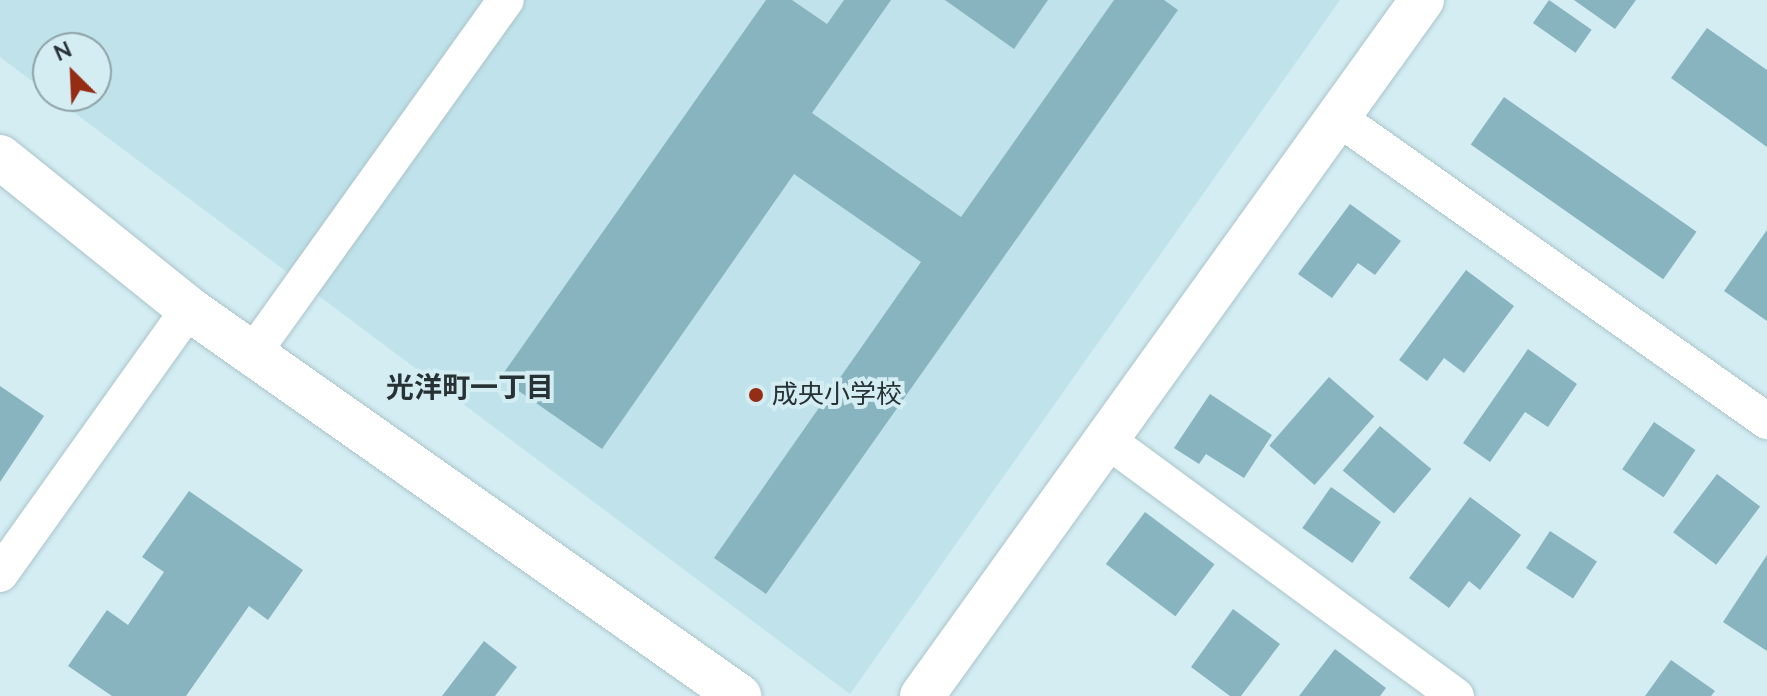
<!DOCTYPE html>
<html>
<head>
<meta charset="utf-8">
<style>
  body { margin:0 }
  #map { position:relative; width:1767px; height:696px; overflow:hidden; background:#d3edf3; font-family:"Nunito Sans","Noto Sans JP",sans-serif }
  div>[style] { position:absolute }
  .built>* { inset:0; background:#c0e3eb }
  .building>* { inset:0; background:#87b4bf; transform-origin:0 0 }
  .roads { filter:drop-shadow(0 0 2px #abc4ca) drop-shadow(0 0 2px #abc4ca) }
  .street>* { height:36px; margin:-18px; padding:0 18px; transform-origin:18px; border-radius:18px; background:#fff }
  .secondary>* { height:44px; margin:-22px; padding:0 22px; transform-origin:22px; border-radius:22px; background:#fff }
  .dots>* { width:22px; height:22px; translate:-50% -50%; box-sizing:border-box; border:4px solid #d3edf3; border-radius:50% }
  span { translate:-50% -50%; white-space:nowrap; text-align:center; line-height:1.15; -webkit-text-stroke:8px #d3edf3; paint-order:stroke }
  .poi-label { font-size:26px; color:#283234 }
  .left { translate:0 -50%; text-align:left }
  .neighbourhood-label { font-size:28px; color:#283234; font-weight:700 }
  .north { position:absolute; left:32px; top:32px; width:80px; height:80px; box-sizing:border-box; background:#d3edf3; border:2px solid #8fa2a7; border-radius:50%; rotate:336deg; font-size:22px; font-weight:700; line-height:32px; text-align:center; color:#283234 }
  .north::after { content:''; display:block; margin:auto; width:28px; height:36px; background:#952d14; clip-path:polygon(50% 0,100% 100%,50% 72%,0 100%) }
</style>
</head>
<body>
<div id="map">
  <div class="built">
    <div style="clip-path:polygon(0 0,1340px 0,850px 694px,52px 96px,96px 96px,96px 48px,48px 48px,48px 93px,0 57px)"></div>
  </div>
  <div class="building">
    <div style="clip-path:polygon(766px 0,792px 0,827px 24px,844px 0,891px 0,812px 113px,961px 217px,1114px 0,1164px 0,1178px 10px,766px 594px,714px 558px,921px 262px,794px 174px,602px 449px,500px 378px)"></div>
    <div style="clip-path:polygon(945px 0,1048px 0,1014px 49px)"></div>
    <div style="left:1549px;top:0;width:52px;height:28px;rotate:35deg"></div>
    <div style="clip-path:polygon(1574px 0,1636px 0,1615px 29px)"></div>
    <div style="clip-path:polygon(1707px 28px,1767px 70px,1767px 147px,1671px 78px)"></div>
    <div style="left:1504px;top:97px;width:235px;height:58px;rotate:35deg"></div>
    <div style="clip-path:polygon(1350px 204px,1401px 241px,1375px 275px,1358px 263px,1332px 298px,1298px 274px)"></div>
    <div style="clip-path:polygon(1767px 230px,1767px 321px,1724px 291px)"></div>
    <div style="clip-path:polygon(1466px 270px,1514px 306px,1464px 373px,1444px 358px,1427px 381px,1399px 360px)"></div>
    <div style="clip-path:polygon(1528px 349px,1577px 384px,1548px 427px,1525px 412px,1490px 462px,1463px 443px)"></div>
    <div style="left:1329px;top:377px;width:60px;height:91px;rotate:41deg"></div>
    <div style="clip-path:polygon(0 386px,44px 416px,0 482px)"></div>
    <div style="clip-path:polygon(1210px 394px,1272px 435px,1244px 478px,1206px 454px,1199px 464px,1174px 448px)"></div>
    <div style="left:1654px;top:422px;width:50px;height:57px;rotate:34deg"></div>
    <div style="left:1380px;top:426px;width:67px;height:58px;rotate:40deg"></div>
    <div style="left:1717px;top:474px;width:54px;height:73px;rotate:37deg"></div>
    <div style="left:1331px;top:487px;width:61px;height:50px;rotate:35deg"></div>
    <div style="clip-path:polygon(189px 491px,303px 570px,268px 620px,249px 606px,186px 696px,112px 696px,68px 666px,107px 610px,128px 625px,164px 572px,142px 557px)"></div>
    <div style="clip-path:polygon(1470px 497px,1521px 535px,1480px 590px,1469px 581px,1449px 608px,1409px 578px)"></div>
    <div style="left:1145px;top:512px;width:87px;height:65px;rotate:37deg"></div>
    <div style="left:1550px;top:531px;width:56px;height:44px;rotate:33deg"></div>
    <div style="clip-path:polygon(1767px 555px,1767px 651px,1723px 622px)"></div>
    <div style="clip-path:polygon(1233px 609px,1280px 644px,1241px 696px,1230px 696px,1191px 667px)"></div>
    <div style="clip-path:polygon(484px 641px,517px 667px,495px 696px,442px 696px)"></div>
    <div style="clip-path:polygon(1335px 649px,1386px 688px,1380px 696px,1299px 696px)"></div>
    <div style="clip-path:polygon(1671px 660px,1715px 691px,1711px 696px,1645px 696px)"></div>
  </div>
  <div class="roads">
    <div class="street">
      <div style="left:1337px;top:117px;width:527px;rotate:35.26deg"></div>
      <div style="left:253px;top:353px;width:434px;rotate:-54.4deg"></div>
      <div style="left:1107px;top:440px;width:433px;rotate:36.3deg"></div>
      <div style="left:0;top:574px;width:325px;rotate:-54.5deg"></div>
    </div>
    <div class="secondary">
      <div style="left:0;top:157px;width:243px;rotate:38.8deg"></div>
      <div style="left:189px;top:309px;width:673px;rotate:35.13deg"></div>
      <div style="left:922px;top:696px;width:857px;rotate:-54.31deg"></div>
    </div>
  </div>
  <div class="dots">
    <div style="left:756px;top:395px;background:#952d14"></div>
  </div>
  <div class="poi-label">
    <span class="left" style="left:772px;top:395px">成央小学校</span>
  </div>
  <div class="neighbourhood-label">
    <span style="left:470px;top:388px">光洋町一丁目</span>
  </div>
  <div class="north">N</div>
</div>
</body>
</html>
